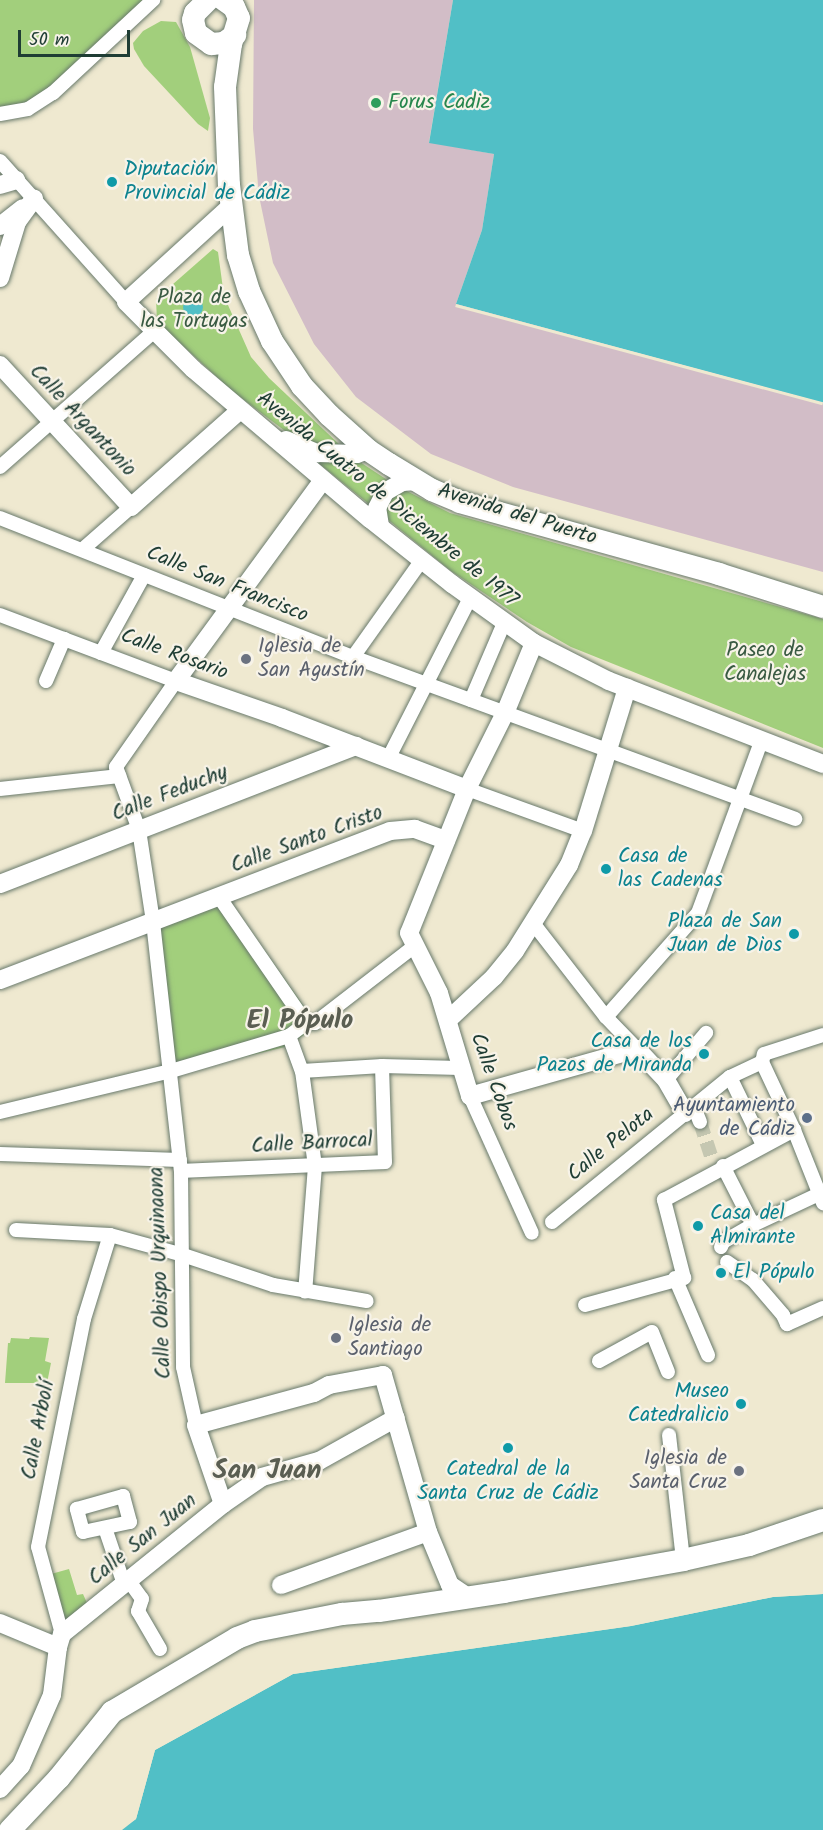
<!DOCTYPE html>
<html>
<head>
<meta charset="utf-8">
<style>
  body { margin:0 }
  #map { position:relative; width:823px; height:1830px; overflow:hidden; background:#efe9d0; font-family:Kalam,sans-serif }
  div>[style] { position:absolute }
  .industrial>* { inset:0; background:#d2bdc7 }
  .green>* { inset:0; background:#a2cf7c }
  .water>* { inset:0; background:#51bfc6 }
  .round { border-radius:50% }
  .pier>* { inset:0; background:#efe9d0; transform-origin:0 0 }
  .pedestrian-tunnel>* { height:14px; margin-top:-7px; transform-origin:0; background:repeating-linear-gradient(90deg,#c5c7b1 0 14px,transparent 0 21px) }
  .roads { filter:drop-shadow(0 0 2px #68796b) drop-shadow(0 0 2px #68796b) }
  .pedestrian>* { height:14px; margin:-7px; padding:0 7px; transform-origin:7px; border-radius:7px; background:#fff }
  .minor>* { height:18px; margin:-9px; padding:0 9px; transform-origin:9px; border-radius:9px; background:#fff }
  .tertiary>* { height:22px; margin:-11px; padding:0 11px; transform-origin:11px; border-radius:11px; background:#fff }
  .dots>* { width:16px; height:16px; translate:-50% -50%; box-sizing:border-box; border:3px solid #f7f3e8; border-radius:50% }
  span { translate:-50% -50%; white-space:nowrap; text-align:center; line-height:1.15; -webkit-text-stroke:4.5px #f7f3e8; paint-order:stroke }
  .leisure-label { font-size:21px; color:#27864d }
  .left { translate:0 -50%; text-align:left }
  .culture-label { font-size:21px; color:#0d838f }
  .right { translate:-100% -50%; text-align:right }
  .park-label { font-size:21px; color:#395a42 }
  .street-label { font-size:21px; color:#1f3d34 }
  .worship-label { font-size:21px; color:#5b616d }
  .service-label { font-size:21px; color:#4e5e75 }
  .district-label { font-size:27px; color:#5a5e52; font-weight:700 }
  .scale { position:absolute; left:18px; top:30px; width:112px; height:27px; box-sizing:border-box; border:3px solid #1f3d34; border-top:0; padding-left:8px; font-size:18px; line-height:21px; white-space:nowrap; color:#1f3d34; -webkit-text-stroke:4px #f7f3e8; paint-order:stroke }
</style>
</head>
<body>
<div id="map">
  <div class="industrial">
    <div style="clip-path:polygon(254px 0,453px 0,429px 142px,494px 154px,482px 230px,456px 304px,823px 403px,823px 572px,513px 487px,431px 454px,356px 397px,314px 344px,273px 263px,259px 196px,253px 129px)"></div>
  </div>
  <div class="green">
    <div style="clip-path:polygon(0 0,153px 0,53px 93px,0 114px)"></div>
    <div style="clip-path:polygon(161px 21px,176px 22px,190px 47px,210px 118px,208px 131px,198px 124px,144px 66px,134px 49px,133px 43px,143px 31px)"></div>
    <div style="clip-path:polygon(213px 249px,218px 252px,224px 296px,251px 357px,269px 378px,341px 446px,301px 443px,231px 390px,157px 322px,156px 299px)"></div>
    <div style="clip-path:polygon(357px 460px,395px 485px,450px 513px,823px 619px,823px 748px,571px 647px,527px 622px,451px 571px,316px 461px)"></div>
    <div style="clip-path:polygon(222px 890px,317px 1025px,289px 1046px,178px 1073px,149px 928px)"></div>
    <div style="clip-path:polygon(30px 1337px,49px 1338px,45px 1361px,51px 1363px,47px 1383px,5px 1383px,8px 1343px,10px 1343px,11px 1338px,29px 1339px)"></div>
    <div style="clip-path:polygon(69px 1569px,77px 1595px,83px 1594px,87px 1603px,64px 1621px,51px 1574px)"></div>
  </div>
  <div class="water">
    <div style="clip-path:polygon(453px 0,823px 0,823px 403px,456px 304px,482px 230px,494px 154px,429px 143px)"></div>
    <div class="round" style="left:183px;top:297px;width:20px;height:20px"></div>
    <div style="clip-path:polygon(823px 1594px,823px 1830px,122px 1830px,136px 1819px,155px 1750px,293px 1674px,631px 1626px,773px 1597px)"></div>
  </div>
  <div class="pier">
    <div style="left:456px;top:304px;width:380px;height:3px;rotate:15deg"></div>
    <div style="clip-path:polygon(823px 1591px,823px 1594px,773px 1597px,631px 1626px,293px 1674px,155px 1750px,136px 1819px,119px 1830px,133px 1817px,153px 1748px,292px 1671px,630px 1623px,773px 1594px)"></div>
  </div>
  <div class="pedestrian-tunnel">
    <div style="left:700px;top:1122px;width:36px;rotate:72deg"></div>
  </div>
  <div class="roads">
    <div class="pedestrian">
      <div style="left:0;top:114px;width:28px;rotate:-10deg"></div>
      <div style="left:28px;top:109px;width:30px;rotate:-33deg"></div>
      <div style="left:53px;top:93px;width:137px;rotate:-42.9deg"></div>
      <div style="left:0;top:161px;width:189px;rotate:48.2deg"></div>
      <div style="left:0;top:467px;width:205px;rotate:-41.4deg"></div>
      <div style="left:0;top:518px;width:379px;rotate:21.5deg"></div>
      <div style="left:353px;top:657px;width:471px;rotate:20.1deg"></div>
      <div style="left:83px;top:549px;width:64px;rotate:-41.2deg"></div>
      <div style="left:0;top:615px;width:188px;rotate:20.6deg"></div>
      <div style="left:176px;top:681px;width:105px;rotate:124.9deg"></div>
      <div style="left:116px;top:767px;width:67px;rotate:69.9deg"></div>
      <div style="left:139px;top:830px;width:93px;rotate:81.3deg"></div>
      <div style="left:153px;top:922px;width:251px;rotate:83.6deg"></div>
      <div style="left:181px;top:1171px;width:196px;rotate:89.4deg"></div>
      <div style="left:183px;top:1367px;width:59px;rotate:77.4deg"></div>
      <div style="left:101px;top:653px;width:89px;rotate:-61.1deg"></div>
      <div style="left:353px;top:657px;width:119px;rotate:-54.6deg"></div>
      <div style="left:46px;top:681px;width:46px;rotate:-66.8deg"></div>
      <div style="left:471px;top:700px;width:84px;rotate:-66.8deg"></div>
      <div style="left:388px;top:759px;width:183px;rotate:-63deg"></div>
      <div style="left:0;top:789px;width:120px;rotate:-6.2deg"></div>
      <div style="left:467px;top:789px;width:123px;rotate:19.9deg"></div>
      <div style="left:533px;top:923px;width:119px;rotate:52.2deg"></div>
      <div style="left:606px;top:1017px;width:45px;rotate:45.9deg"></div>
      <div style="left:606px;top:1017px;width:139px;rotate:-48.5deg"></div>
      <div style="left:698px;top:913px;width:185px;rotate:-69.8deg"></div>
      <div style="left:306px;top:1023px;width:9px"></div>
      <div style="left:315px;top:1023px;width:128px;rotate:-37.7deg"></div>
      <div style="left:289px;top:1036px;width:37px;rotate:70deg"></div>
      <div style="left:302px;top:1071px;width:96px;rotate:82.2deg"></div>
      <div style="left:315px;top:1166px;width:126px;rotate:94.5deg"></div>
      <div style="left:762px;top:1062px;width:75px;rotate:64.8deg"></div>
      <div style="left:794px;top:1130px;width:79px;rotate:68.3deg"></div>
      <div style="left:302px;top:1071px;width:80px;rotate:-3.6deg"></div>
      <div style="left:382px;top:1066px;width:78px;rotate:1.5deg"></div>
      <div style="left:730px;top:1077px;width:76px;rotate:64.1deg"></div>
      <div style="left:666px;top:1080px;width:62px;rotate:-49.6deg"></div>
      <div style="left:470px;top:1096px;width:150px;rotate:65.7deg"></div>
      <div style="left:694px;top:1107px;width:16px;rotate:68deg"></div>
      <div style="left:0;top:1112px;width:176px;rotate:-13.5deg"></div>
      <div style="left:171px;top:1071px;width:123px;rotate:-16.5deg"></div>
      <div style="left:289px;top:1036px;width:21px;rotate:-37deg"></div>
      <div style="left:306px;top:1023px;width:153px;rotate:-124.6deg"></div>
      <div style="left:0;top:1154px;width:180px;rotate:1.9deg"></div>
      <div style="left:723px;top:1166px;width:66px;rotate:63deg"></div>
      <div style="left:181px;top:1171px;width:204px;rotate:-2.5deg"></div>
      <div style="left:385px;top:1162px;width:96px;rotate:-91.8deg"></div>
      <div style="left:552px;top:1222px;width:230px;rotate:-39.2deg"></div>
      <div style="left:730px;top:1077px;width:35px;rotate:-25deg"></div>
      <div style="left:762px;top:1062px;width:8px;rotate:-76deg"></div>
      <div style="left:764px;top:1054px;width:62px;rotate:-17.9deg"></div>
      <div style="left:16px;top:1230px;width:94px;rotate:3deg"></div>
      <div style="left:110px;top:1235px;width:76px;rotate:15.3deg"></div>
      <div style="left:183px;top:1255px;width:95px;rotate:18.4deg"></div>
      <div style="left:273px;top:1285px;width:95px;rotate:9.7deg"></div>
      <div style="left:721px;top:1247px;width:5px;rotate:-68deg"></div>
      <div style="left:723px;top:1242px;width:34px;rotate:-30deg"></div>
      <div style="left:753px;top:1225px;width:77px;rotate:-25.2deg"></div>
      <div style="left:727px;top:1262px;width:32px;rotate:35deg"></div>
      <div style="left:753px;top:1280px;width:46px;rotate:49.4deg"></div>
      <div style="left:783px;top:1315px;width:10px;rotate:66deg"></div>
      <div style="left:787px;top:1324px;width:39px;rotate:-24deg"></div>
      <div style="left:675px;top:1278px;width:84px;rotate:66.8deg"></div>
      <div style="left:585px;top:1305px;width:103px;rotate:-15.3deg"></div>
      <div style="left:684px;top:1278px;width:81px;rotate:-104.4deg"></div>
      <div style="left:664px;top:1200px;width:148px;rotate:-28.3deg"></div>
      <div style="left:599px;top:1361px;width:60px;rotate:-28.7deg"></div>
      <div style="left:652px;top:1332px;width:43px;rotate:68.2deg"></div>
      <div style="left:669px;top:1435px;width:126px;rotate:83.6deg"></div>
      <div style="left:123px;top:1496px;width:27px;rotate:75deg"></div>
      <div style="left:130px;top:1522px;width:48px;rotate:168deg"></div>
      <div style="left:83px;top:1532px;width:24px;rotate:-105deg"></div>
      <div style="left:77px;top:1509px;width:48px;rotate:-15.8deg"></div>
      <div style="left:105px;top:1528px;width:59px;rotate:71.3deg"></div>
      <div style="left:129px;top:1581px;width:22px;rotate:54deg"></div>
      <div style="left:142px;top:1599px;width:13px;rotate:108deg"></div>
      <div style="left:138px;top:1611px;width:44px;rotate:59.9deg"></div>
      <div style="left:62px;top:1634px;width:90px;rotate:-105.4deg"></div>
      <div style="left:38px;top:1547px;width:233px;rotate:-78.6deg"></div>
      <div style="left:84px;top:1319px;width:88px;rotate:-72.8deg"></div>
    </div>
    <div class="minor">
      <div style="left:0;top:185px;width:17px;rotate:-17deg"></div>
      <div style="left:231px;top:206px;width:142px;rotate:137.6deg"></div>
      <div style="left:126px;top:302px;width:95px;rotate:45deg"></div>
      <div style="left:193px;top:369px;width:232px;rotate:40.3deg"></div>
      <div style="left:370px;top:519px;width:105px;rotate:38.4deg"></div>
      <div style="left:452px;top:584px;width:101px;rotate:35.7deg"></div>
      <div style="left:534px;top:643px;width:84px;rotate:26.9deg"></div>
      <div style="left:609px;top:681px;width:230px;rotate:21.2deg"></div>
      <div style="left:0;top:226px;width:29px;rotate:-38deg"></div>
      <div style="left:0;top:278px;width:59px;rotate:-73.1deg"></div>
      <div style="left:17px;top:222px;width:29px;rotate:-54deg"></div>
      <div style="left:0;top:365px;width:193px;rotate:47.3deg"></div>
      <div style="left:131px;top:507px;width:144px;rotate:-41.6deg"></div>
      <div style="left:286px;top:440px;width:34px;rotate:23deg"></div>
      <div style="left:317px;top:453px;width:40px;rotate:1.4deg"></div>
      <div style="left:357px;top:454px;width:12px;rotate:-20deg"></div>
      <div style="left:323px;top:480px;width:249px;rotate:126.2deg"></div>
      <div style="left:176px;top:681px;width:112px;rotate:19.2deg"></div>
      <div style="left:282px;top:718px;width:198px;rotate:21deg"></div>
      <div style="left:380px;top:526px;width:18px;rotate:-99deg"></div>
      <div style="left:377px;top:508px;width:18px;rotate:-63deg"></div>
      <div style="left:385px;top:492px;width:20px;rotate:-30deg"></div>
      <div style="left:402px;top:482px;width:15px;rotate:-4deg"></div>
      <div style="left:534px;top:643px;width:76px;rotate:112.5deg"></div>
      <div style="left:505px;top:713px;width:85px;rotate:116.6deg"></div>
      <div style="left:467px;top:789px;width:155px;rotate:111.9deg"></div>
      <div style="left:409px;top:933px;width:67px;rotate:63.4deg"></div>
      <div style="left:439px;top:993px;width:108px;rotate:73.2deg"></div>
      <div style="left:470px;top:1096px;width:173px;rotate:-15.7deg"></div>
      <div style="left:637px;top:1049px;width:42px;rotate:46.9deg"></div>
      <div style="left:666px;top:1080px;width:38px;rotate:60deg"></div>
      <div style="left:0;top:884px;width:382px;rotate:-21.2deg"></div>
      <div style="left:0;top:980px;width:417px;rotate:-20.9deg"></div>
      <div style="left:390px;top:831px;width:25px;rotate:-5deg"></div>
      <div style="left:415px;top:829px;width:33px;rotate:20deg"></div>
      <div style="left:448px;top:1020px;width:63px;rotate:-43.1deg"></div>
      <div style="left:494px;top:977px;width:33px;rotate:-51deg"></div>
      <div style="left:515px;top:951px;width:102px;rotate:-57.9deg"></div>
      <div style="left:569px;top:865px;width:37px;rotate:-68deg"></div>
      <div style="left:583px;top:831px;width:150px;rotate:-72.9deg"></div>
      <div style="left:223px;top:1504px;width:83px;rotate:-108.9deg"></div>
      <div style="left:196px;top:1425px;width:122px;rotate:-15.2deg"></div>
      <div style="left:314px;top:1393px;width:17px;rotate:-28deg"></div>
      <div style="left:329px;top:1385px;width:55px;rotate:-10.5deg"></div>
      <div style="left:383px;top:1375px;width:163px;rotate:74deg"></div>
      <div style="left:428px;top:1532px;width:57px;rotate:67.5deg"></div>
      <div style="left:450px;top:1585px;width:22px;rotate:34deg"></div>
      <div style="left:281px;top:1585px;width:156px;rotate:-19.8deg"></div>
      <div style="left:0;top:1623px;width:63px;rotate:22.5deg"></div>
      <div style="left:0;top:1789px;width:31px;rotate:-48deg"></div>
      <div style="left:21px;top:1766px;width:77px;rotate:-66.4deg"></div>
      <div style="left:52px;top:1695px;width:48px;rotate:-82.9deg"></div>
      <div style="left:58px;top:1647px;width:14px;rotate:-73deg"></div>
      <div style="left:62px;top:1634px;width:207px;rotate:-38.9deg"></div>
      <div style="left:223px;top:1504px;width:47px;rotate:-34.7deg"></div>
      <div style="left:262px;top:1477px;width:59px;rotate:-15.7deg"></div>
      <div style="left:319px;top:1461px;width:88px;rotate:-29.2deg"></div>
    </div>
    <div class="tertiary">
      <div style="left:208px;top:0;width:18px;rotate:135deg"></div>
      <div style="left:195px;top:13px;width:7px;rotate:106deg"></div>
      <div style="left:193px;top:20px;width:13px;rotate:77deg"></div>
      <div style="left:196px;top:33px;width:19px;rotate:36deg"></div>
      <div style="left:211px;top:44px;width:13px;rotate:-4deg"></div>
      <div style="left:224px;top:43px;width:14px;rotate:-36deg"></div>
      <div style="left:224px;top:0;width:12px;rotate:35deg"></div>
      <div style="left:234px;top:7px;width:12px;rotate:66deg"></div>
      <div style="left:239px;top:18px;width:27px;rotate:107deg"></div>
      <div style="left:231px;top:44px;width:43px;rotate:97.9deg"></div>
      <div style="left:225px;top:87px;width:98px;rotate:87.7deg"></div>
      <div style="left:229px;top:185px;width:71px;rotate:82.7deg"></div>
      <div style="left:238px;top:255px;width:38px;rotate:73deg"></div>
      <div style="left:249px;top:291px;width:55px;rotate:65.3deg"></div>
      <div style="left:272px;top:341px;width:54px;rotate:56.3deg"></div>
      <div style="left:302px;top:386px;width:40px;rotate:47deg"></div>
      <div style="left:329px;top:415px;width:52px;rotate:41.9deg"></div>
      <div style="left:368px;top:450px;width:25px;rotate:34deg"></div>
      <div style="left:389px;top:464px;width:50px;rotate:31.2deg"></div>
      <div style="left:432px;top:490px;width:30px;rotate:23deg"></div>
      <div style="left:460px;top:502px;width:269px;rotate:15.5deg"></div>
      <div style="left:719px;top:574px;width:109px;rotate:17.6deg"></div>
      <div style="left:10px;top:1830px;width:71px;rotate:-46.7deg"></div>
      <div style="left:59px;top:1778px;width:85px;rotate:-51.2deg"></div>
      <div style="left:112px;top:1712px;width:145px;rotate:-30.6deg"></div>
      <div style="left:237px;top:1638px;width:19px;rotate:-21deg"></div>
      <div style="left:255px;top:1631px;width:89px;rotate:-11.1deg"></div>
      <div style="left:342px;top:1614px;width:37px;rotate:-5deg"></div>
      <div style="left:379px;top:1611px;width:126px;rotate:-8.6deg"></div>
      <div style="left:504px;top:1592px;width:182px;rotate:-10.1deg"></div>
      <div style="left:683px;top:1560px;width:68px;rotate:-12.8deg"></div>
      <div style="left:749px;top:1545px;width:78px;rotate:-18.7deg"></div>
    </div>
  </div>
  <div class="dots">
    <div style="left:376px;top:103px;background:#2e9e5b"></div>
    <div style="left:112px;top:182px;background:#0f9aa8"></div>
    <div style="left:246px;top:659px;background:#6b7280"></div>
    <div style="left:606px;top:869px;background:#0f9aa8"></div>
    <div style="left:794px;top:934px;background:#0f9aa8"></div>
    <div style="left:704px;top:1054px;background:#0f9aa8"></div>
    <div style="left:807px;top:1118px;background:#5c6f8a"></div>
    <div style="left:698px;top:1226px;background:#0f9aa8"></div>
    <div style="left:721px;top:1273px;background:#0f9aa8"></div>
    <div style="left:336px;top:1338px;background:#6b7280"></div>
    <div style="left:741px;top:1404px;background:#0f9aa8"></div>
    <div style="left:508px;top:1448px;background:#0f9aa8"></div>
    <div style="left:739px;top:1471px;background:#6b7280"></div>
  </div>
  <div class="leisure-label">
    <span class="left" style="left:388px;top:103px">Forus Cadiz</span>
  </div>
  <div class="culture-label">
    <span class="left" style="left:124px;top:182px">Diputación<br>Provincial de Cádiz</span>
    <span class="left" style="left:618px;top:869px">Casa de<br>las Cadenas</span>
    <span class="right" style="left:782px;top:934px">Plaza de San<br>Juan de Dios</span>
    <span class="right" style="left:692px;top:1054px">Casa de los<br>Pazos de Miranda</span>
    <span class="left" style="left:710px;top:1226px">Casa del<br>Almirante</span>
    <span class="left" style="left:733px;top:1273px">El Pópulo</span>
    <span class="right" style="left:729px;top:1404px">Museo<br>Catedralicio</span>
    <span style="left:508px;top:1482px">Catedral de la<br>Santa Cruz de Cádiz</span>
  </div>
  <div class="park-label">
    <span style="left:194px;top:310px">Plaza de<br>las Tortugas</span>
    <span style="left:765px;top:663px">Paseo de<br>Canalejas</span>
  </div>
  <div class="street-label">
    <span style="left:82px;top:421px;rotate:47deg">Calle Argantonio</span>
    <span style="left:387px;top:500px;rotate:39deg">Avenida Cuatro de Diciembre de 1977</span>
    <span style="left:517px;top:515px;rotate:17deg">Avenida del Puerto</span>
    <span style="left:227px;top:585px;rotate:22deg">Calle San Francisco</span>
    <span style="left:174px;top:655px;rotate:20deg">Calle Rosario</span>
    <span style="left:170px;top:794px;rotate:-21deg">Calle Feduchy</span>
    <span style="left:307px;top:840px;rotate:-20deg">Calle Santo Cristo</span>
    <span style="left:493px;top:1082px;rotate:70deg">Calle Cobos</span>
    <span style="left:312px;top:1144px;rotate:-3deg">Calle Barrocal</span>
    <span style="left:611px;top:1145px;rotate:-39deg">Calle Pelota</span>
    <span style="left:161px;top:1273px;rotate:-92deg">Calle Obispo Urquinaona</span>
    <span style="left:39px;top:1430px;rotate:-79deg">Calle Arbolí</span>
    <span style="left:143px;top:1540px;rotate:-39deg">Calle San Juan</span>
  </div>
  <div class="worship-label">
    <span class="left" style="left:258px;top:659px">Iglesia de<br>San Agustín</span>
    <span class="left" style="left:348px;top:1338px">Iglesia de<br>Santiago</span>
    <span class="right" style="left:727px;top:1471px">Iglesia de<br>Santa Cruz</span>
  </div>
  <div class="service-label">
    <span class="right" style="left:795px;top:1118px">Ayuntamiento<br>de Cádiz</span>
  </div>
  <div class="district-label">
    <span style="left:300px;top:1021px">El Pópulo</span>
    <span style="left:267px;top:1471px">San Juan</span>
  </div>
  <div class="scale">50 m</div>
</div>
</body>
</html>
